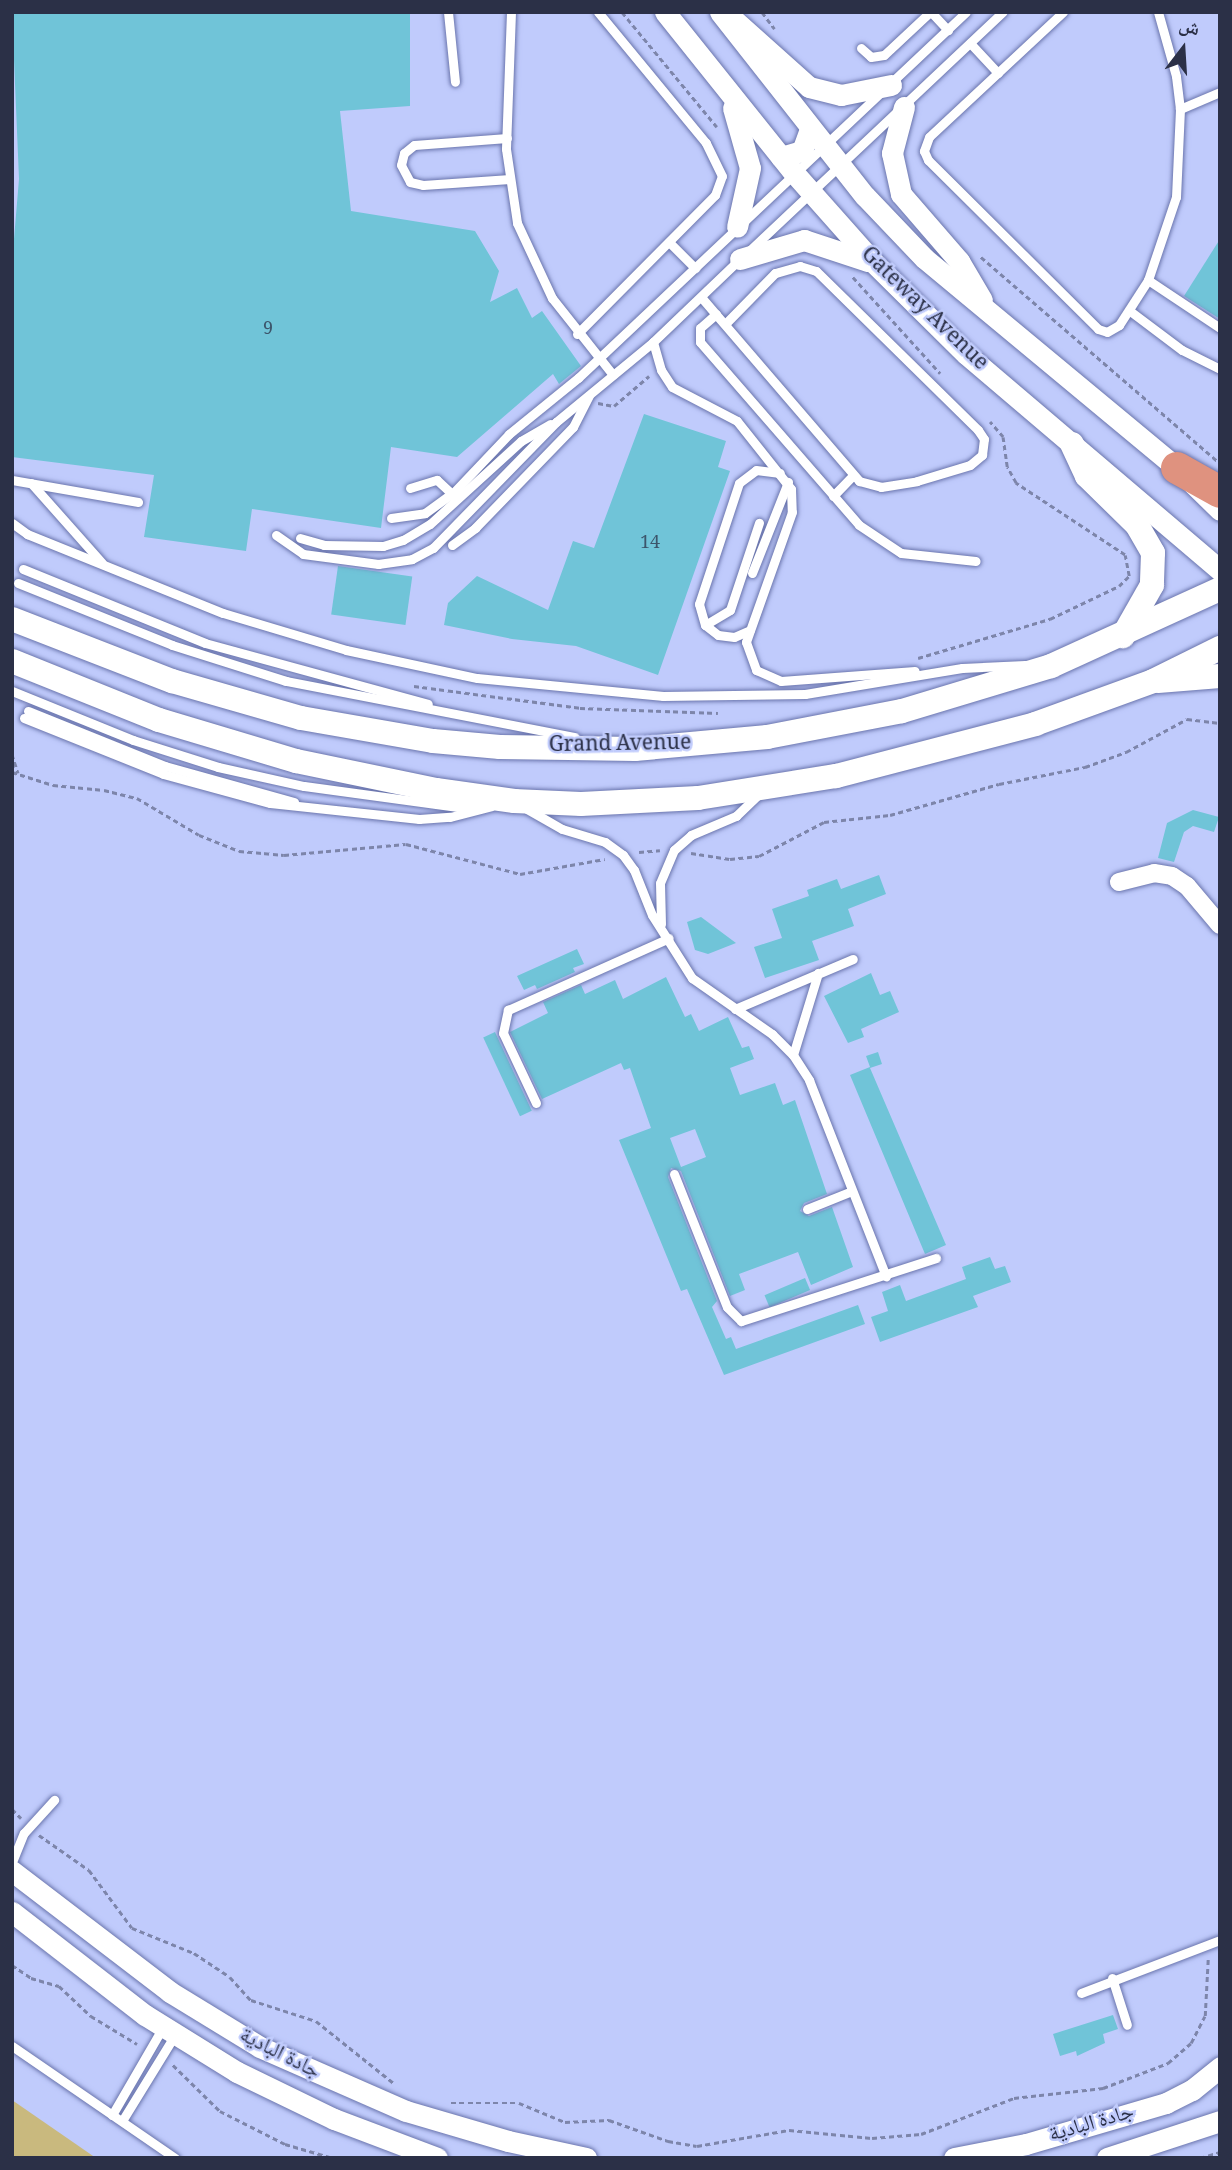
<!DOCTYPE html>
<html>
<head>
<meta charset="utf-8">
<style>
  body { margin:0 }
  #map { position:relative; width:1232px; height:2170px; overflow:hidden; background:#c0cbfc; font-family:Georgia,"Noto Naskh Arabic",serif }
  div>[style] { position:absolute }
  .green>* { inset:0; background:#c9b97e }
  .building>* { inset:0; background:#70c4d8; transform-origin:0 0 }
  .path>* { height:2.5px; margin-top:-1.25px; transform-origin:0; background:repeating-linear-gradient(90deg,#7d85aa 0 5px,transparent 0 8.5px) }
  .roads { filter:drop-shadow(0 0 2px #6a75ad) drop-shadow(0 0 2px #6a75ad) }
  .service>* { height:9px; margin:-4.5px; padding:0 4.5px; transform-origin:4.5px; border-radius:4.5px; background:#fff }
  .minor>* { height:18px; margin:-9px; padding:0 9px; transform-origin:9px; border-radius:9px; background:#fff }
  .tertiary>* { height:21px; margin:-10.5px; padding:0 10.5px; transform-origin:10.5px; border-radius:10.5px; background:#fff }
  .secondary>* { height:24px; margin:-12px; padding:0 12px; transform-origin:12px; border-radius:12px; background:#fff }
  .motorway>* { height:32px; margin:-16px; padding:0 16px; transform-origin:16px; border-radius:16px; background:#df927f }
  span { translate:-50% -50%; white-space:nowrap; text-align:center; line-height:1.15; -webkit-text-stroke:5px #c0cbfc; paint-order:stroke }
  .number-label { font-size:18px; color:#3c556b }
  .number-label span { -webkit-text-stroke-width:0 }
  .street-label { font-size:21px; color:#2b3047 }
  .frame { position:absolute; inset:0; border:14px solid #2b3047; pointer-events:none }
  .north { position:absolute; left:1148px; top:14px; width:70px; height:70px; -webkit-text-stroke:5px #c0cbfc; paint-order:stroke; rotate:17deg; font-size:19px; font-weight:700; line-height:28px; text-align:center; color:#2b3047 }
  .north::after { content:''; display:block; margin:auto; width:24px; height:32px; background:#2b3047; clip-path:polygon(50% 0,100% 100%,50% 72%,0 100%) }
</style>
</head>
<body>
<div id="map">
  <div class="green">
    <div style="clip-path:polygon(12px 2100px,96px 2158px,12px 2158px)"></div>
  </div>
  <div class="building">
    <div style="clip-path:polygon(12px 12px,410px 12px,410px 106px,340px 111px,351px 211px,475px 231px,499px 271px,490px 302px,517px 288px,532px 318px,542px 311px,581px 366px,559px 384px,553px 374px,457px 457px,391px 447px,381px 528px,252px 509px,246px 551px,144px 537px,154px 475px,12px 457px,12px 263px,19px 179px)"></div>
    <div style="clip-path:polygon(1220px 239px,1220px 319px,1184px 296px)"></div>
    <div style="clip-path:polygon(644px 414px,726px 441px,718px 467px,730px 471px,658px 675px,576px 646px,512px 639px,444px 625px,448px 603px,477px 576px,548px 610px,573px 541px,594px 548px)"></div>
    <div style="left:338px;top:566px;width:75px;height:49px;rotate:8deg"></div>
    <div style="clip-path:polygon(1193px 810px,1219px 817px,1214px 832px,1193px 826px,1184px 832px,1174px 862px,1158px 858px,1167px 823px)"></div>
    <div style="clip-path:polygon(879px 875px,886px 894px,848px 909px,854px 926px,812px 941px,819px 960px,765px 978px,754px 947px,782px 938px,772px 909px,809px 896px,807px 890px,837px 879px,841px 889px)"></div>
    <div style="clip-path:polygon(701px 917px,736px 943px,708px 954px,695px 950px,687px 922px)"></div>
    <div style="clip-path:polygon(577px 949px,584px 964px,573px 968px,575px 972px,537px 989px,535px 985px,524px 990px,517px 976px)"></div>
    <div style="clip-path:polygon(871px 973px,880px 995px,890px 991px,899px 1012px,861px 1029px,864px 1037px,848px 1043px,824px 996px)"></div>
    <div style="clip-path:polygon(evenodd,666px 977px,685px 1017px,691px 1014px,699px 1031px,728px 1017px,742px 1048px,749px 1046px,754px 1059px,730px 1068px,740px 1095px,775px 1083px,783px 1105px,795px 1100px,827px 1194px,804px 1203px,800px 1211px,809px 1216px,832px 1207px,853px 1267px,811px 1285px,798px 1252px,739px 1274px,745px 1290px,730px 1296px,681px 1171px,671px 1168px,668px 1177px,717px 1301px,712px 1307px,726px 1339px,731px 1337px,736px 1349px,858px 1305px,865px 1324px,724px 1375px,687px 1289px,681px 1291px,619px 1140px,651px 1128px,630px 1068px,624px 1070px,621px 1063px,542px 1099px,510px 1032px,548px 1013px,543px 1002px,581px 985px,585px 994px,615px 980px,623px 999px,666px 977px,695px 1129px,706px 1157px,681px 1167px,670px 1138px,695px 1129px)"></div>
    <div style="left:495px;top:1032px;width:87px;height:13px;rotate:65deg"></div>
    <div style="clip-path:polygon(878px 1052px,882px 1064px,870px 1068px,946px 1245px,925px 1254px,850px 1075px,870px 1067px,866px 1056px)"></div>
    <div style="clip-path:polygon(990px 1257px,995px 1269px,1005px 1266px,1011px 1282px,973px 1296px,978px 1307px,880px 1342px,871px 1317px,888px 1311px,882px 1292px,900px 1285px,906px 1301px,966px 1279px,962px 1267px)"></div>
    <div style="left:805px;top:1278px;width:13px;height:44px;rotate:67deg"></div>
    <div style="clip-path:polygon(1113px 2015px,1118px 2029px,1103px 2034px,1105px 2043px,1077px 2056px,1076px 2051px,1060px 2056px,1053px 2034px)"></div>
  </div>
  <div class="path">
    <div style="left:622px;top:12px;width:149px;rotate:50.4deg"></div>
    <div style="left:762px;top:12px;width:21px;rotate:53deg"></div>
    <div style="left:981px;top:257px;width:316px;rotate:40.8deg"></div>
    <div style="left:853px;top:277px;width:130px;rotate:47.8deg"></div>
    <div style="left:598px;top:403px;width:16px;rotate:11deg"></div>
    <div style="left:614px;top:406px;width:46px;rotate:-40.6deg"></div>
    <div style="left:918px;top:658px;width:138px;rotate:-16.5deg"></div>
    <div style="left:1050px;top:619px;width:76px;rotate:-25.6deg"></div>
    <div style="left:1119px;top:586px;width:14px;rotate:-45deg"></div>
    <div style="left:1129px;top:576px;width:21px;rotate:-101deg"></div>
    <div style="left:1125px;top:555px;width:131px;rotate:-146.6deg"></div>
    <div style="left:1016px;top:483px;width:18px;rotate:-119deg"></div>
    <div style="left:1007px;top:467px;width:30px;rotate:-98deg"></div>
    <div style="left:1003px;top:437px;width:20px;rotate:-131deg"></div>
    <div style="left:414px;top:686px;width:167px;rotate:7.5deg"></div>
    <div style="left:580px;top:708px;width:138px;rotate:2.1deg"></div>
    <div style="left:12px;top:754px;width:20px;rotate:72deg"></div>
    <div style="left:12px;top:772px;width:43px;rotate:17.6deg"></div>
    <div style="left:53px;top:785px;width:51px;rotate:5.6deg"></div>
    <div style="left:104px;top:790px;width:34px;rotate:14deg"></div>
    <div style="left:137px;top:798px;width:72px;rotate:30.8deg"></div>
    <div style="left:199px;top:835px;width:43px;rotate:21.8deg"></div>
    <div style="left:239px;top:851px;width:45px;rotate:5.1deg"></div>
    <div style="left:284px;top:855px;width:122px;rotate:-5.2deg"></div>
    <div style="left:406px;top:844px;width:118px;rotate:14.7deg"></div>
    <div style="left:520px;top:874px;width:86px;rotate:-10deg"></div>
    <div style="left:639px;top:852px;width:21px;rotate:-5deg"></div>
    <div style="left:691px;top:853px;width:39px;rotate:9deg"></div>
    <div style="left:730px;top:859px;width:29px;rotate:-6deg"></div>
    <div style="left:759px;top:856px;width:73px;rotate:-27.6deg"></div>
    <div style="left:824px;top:822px;width:66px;rotate:-6.1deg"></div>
    <div style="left:890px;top:815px;width:113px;rotate:-15.9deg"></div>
    <div style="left:999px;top:784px;width:88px;rotate:-11.2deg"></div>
    <div style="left:1085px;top:767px;width:44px;rotate:-20.1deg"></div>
    <div style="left:1126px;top:752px;width:69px;rotate:-28.4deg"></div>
    <div style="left:1187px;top:719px;width:33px;rotate:7deg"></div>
    <div style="left:12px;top:1809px;width:13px;rotate:45deg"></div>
    <div style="left:39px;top:1835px;width:61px;rotate:35deg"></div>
    <div style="left:89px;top:1870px;width:72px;rotate:53.4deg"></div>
    <div style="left:132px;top:1928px;width:67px;rotate:22deg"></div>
    <div style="left:194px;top:1953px;width:43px;rotate:33.7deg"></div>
    <div style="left:230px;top:1977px;width:31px;rotate:48deg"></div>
    <div style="left:251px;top:2000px;width:68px;rotate:17.9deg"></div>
    <div style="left:316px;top:2021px;width:101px;rotate:38.6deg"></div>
    <div style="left:12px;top:1965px;width:23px;rotate:34deg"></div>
    <div style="left:31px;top:1978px;width:29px;rotate:16deg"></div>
    <div style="left:59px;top:1986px;width:44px;rotate:43.2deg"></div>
    <div style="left:91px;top:2016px;width:54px;rotate:31.3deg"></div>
    <div style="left:173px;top:2065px;width:66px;rotate:44.4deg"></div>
    <div style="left:220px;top:2111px;width:73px;rotate:26.9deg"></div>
    <div style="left:285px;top:2144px;width:50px;rotate:16.3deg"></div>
    <div style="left:451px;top:2103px;width:68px"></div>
    <div style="left:519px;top:2103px;width:50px;rotate:22.4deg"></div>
    <div style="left:565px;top:2122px;width:44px;rotate:-2.6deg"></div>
    <div style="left:609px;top:2120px;width:63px;rotate:19.6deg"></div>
    <div style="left:668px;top:2141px;width:29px;rotate:10deg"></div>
    <div style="left:697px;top:2146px;width:93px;rotate:-9.9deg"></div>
    <div style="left:789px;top:2130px;width:83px;rotate:5.5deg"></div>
    <div style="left:872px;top:2138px;width:49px;rotate:-4.7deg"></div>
    <div style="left:921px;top:2134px;width:100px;rotate:-21.2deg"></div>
    <div style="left:1014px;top:2098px;width:90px;rotate:-6.4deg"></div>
    <div style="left:1103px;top:2088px;width:70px;rotate:-21deg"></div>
    <div style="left:1168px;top:2063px;width:30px;rotate:-41deg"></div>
    <div style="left:1191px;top:2043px;width:30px;rotate:-63deg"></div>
    <div style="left:1205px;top:2016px;width:58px;rotate:-87deg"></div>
    <div style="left:1200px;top:2158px;width:21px;rotate:-17deg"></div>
  </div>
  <div class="roads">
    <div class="service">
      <div style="left:448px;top:12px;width:70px;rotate:84.3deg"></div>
      <div style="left:511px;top:12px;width:137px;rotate:92.1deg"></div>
      <div style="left:506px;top:149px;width:75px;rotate:81.5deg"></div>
      <div style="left:517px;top:223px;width:83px;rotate:65deg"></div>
      <div style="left:552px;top:298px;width:98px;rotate:51.6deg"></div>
      <div style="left:931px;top:12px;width:25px;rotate:47deg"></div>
      <div style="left:1063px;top:12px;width:183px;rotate:137deg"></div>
      <div style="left:929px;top:137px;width:15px;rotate:110deg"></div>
      <div style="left:924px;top:151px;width:10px;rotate:66deg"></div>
      <div style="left:928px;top:160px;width:240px;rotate:44.8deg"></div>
      <div style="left:1098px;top:329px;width:9px;rotate:18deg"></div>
      <div style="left:1107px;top:332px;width:14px;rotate:-30deg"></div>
      <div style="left:1119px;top:325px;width:54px;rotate:-57.2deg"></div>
      <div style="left:1148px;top:280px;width:88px;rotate:-71.4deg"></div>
      <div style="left:1176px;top:197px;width:88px;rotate:-87.4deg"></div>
      <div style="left:1180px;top:109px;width:33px;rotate:-97deg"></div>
      <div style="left:1176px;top:76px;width:66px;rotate:-105.7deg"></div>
      <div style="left:970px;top:43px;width:41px;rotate:47deg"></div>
      <div style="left:861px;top:48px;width:13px;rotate:42deg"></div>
      <div style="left:871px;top:57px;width:13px;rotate:-9deg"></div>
      <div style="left:884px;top:55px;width:63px;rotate:-43.1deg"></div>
      <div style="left:1180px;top:109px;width:43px;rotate:-23deg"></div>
      <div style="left:507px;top:138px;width:93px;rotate:175.7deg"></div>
      <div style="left:414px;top:145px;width:13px;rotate:141deg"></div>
      <div style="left:404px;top:153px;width:12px;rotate:104deg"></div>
      <div style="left:401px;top:165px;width:19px;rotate:62deg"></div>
      <div style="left:410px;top:182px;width:13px;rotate:13deg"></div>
      <div style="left:423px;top:185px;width:87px;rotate:-3.9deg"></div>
      <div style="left:669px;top:242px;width:37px;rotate:45deg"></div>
      <div style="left:750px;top:250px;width:347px;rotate:-43.3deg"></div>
      <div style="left:1148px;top:280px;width:87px;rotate:33.7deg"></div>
      <div style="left:701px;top:297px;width:243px;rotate:49.3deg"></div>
      <div style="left:859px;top:481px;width:23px;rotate:15deg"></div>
      <div style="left:881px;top:487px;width:36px;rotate:-9deg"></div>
      <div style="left:917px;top:481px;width:55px;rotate:-16.8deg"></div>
      <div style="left:970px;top:465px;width:16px;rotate:-40deg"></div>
      <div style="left:982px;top:455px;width:16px;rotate:-83deg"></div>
      <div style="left:984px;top:439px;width:11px;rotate:-124deg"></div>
      <div style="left:978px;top:430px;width:227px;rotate:-135.5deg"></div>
      <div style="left:816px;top:271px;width:17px;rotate:-163deg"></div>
      <div style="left:800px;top:266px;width:26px;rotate:164deg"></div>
      <div style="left:775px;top:273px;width:71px;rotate:134.4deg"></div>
      <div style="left:1130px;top:311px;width:65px;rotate:36.9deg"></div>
      <div style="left:1182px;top:350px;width:42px;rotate:26.6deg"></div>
      <div style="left:716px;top:314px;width:21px;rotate:139deg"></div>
      <div style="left:700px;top:328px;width:14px;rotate:90deg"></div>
      <div style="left:700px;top:342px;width:242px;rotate:49deg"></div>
      <div style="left:859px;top:525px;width:50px;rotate:33.7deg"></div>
      <div style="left:901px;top:553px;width:75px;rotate:6.1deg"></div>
      <div style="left:577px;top:334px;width:196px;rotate:-45.2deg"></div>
      <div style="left:715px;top:195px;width:20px;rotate:-70deg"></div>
      <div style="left:722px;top:176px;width:37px;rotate:-116deg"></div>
      <div style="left:706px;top:143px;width:170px;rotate:-129.5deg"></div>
      <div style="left:653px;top:342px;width:29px;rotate:74deg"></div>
      <div style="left:661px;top:370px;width:20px;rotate:57deg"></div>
      <div style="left:672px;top:387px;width:73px;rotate:27.6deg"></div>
      <div style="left:737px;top:421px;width:87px;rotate:51.5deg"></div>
      <div style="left:791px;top:489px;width:23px;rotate:88deg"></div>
      <div style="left:792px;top:512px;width:138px;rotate:109.5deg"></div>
      <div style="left:746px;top:642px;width:30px;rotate:70deg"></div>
      <div style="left:756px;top:670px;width:27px;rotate:24deg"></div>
      <div style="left:781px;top:681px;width:134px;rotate:-4.3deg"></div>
      <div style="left:12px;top:480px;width:128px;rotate:9.9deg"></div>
      <div style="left:31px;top:483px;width:107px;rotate:48.4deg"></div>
      <div style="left:410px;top:488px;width:28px;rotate:-17deg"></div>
      <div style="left:437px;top:480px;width:26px;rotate:43deg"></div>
      <div style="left:833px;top:496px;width:28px;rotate:-46deg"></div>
      <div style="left:391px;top:518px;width:34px;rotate:-8deg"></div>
      <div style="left:425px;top:513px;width:34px;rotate:-36deg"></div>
      <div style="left:453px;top:493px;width:81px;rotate:-46.5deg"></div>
      <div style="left:509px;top:434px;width:89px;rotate:-39.1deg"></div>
      <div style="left:578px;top:378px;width:533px;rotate:-43.33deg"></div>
      <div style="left:12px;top:523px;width:19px;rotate:36deg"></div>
      <div style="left:27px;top:534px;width:211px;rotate:22deg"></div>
      <div style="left:223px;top:613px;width:128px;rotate:16.7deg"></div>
      <div style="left:346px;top:650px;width:134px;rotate:12.1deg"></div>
      <div style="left:477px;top:678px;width:187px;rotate:5.5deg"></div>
      <div style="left:663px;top:696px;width:142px;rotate:-0.8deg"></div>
      <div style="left:805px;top:694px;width:159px;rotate:-9.4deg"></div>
      <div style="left:962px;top:668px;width:63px;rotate:-2.7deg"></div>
      <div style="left:276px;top:535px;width:33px;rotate:35deg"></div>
      <div style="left:303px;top:554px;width:76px;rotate:7.6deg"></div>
      <div style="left:378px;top:564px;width:34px;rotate:-8deg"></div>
      <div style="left:412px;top:559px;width:24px;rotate:-28deg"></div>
      <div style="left:433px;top:548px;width:176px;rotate:-45.7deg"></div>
      <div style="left:556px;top:422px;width:126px;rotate:-39.5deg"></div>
      <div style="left:653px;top:342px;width:120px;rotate:-43.7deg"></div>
      <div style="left:300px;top:538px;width:25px;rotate:16deg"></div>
      <div style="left:324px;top:545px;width:59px;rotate:1deg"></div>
      <div style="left:383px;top:546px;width:21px;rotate:-17deg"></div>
      <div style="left:403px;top:540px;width:31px;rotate:-31deg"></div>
      <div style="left:430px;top:524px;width:123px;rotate:-42.4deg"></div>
      <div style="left:521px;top:441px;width:34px;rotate:-30deg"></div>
      <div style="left:452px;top:545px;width:29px;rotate:-36deg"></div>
      <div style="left:475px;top:528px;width:141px;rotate:-45.9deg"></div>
      <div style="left:573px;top:427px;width:35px;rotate:-63deg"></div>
      <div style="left:23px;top:569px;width:196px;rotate:22.1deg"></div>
      <div style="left:205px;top:643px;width:231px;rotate:15.3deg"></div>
      <div style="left:752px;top:573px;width:98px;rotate:-68.4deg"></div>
      <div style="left:18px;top:583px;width:166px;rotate:21.9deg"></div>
      <div style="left:172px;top:645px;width:120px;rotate:17.5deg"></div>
      <div style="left:286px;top:681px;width:294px;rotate:11deg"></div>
      <div style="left:705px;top:625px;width:29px;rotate:-31deg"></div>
      <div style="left:730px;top:610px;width:92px;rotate:-71.6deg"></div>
      <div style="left:750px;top:630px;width:17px;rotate:156deg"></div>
      <div style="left:734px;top:637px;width:16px;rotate:-173deg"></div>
      <div style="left:718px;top:635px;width:16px;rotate:-142deg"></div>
      <div style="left:705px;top:625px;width:22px;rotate:-106deg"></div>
      <div style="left:699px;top:604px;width:127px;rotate:-71.7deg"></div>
      <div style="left:739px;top:483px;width:21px;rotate:-37deg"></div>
      <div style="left:756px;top:470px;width:24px;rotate:7deg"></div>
      <div style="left:12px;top:691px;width:131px;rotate:22deg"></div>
      <div style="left:133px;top:740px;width:89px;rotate:17.6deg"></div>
      <div style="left:218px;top:767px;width:88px;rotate:12.5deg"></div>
      <div style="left:304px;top:786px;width:170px;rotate:7.8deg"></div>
      <div style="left:28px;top:711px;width:148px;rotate:21.9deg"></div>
      <div style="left:165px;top:766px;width:134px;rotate:15.6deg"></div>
      <div style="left:24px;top:718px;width:150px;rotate:21.9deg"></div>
      <div style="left:163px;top:774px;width:111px;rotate:15.2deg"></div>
      <div style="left:270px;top:803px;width:150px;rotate:6.1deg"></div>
      <div style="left:419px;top:819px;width:31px;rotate:-4deg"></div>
      <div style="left:450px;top:817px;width:43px;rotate:-14.7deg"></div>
      <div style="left:527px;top:809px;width:40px;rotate:29.7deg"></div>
      <div style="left:562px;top:829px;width:45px;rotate:16.8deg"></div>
      <div style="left:605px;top:842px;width:22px;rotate:36deg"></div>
      <div style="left:623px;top:855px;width:19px;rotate:54deg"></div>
      <div style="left:634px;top:870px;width:48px;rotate:68.2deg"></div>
      <div style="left:652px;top:915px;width:75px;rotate:57.6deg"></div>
      <div style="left:692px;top:978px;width:98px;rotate:35deg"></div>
      <div style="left:772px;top:1034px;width:30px;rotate:45deg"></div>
      <div style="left:793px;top:1055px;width:30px;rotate:57deg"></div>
      <div style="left:809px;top:1080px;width:211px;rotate:68.6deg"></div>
      <div style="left:661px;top:924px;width:41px;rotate:-91.4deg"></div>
      <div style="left:660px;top:883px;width:36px;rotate:-67deg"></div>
      <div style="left:674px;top:850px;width:23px;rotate:-41deg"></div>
      <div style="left:691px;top:835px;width:49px;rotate:-22.9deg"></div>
      <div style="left:736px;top:816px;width:30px;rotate:-44deg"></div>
      <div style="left:735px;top:1009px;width:128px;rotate:-23deg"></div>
      <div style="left:793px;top:1055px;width:86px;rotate:-73deg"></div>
      <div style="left:536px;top:1103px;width:77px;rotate:-115.2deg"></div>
      <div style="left:503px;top:1033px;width:24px;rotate:-78deg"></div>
      <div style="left:508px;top:1010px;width:176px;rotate:-24.1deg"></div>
      <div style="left:674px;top:1174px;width:143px;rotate:68.3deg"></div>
      <div style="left:727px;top:1307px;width:20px;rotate:45deg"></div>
      <div style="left:741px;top:1321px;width:205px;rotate:-17.9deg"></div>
      <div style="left:807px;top:1209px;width:48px;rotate:-21.8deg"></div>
      <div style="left:12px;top:1862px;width:31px;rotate:-68deg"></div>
      <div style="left:24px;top:1833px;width:45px;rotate:-47.7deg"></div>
      <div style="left:1112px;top:1978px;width:49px;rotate:72.3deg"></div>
      <div style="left:1081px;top:1993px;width:149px;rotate:-20.9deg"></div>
      <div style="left:12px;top:2046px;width:198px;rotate:34.5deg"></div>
      <div style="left:112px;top:2115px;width:102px;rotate:-59.9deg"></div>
      <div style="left:122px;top:2121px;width:101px;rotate:-58.4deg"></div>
    </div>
    <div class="minor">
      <div style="left:1119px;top:882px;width:36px;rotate:-14deg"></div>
      <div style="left:1154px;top:873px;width:18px;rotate:9deg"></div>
      <div style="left:1172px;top:876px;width:18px;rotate:34deg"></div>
      <div style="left:1187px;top:886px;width:51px;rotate:49.8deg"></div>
    </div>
    <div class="tertiary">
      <div style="left:665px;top:12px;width:208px;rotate:51.3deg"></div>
      <div style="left:795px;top:174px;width:119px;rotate:48.4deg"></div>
      <div style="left:874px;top:263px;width:129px;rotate:44.7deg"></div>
      <div style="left:966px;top:354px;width:333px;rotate:40.4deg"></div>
      <div style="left:720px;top:12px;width:234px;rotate:51.8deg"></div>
      <div style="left:865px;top:196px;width:86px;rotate:46.4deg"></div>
      <div style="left:924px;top:258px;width:329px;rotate:39.7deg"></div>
      <div style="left:1177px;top:468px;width:60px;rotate:44.3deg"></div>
      <div style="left:733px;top:19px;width:102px;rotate:41.8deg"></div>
      <div style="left:809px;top:87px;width:33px;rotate:14deg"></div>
      <div style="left:841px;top:95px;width:51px;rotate:-11.3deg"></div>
      <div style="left:904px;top:107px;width:48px;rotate:104.6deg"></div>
      <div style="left:892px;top:153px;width:42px;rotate:77.6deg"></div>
      <div style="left:901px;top:194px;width:89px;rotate:49.1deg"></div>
      <div style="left:959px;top:261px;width:45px;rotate:59.5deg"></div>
      <div style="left:733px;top:108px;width:62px;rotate:74.2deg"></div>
      <div style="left:750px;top:168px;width:60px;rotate:102.4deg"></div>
      <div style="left:781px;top:157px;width:22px;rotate:-16deg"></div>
      <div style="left:802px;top:151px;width:23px;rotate:-70deg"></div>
      <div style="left:740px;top:259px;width:67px;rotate:-16.5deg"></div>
      <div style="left:804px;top:240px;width:67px;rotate:18.2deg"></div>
      <div style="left:12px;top:1871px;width:199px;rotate:37.4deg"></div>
      <div style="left:170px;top:1992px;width:105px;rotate:31.4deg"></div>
      <div style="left:260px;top:2047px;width:159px;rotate:23.7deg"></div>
      <div style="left:406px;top:2111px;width:106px;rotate:16.4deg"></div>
      <div style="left:508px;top:2141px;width:80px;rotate:12.3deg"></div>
      <div style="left:12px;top:1912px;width:168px;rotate:37.8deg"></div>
      <div style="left:145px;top:2015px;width:108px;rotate:31.8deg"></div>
      <div style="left:237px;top:2072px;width:108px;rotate:25.9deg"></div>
      <div style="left:334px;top:2119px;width:110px;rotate:20.7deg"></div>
      <div style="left:954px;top:2158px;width:73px;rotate:-11deg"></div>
      <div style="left:1026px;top:2144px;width:146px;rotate:-16.3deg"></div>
      <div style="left:1166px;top:2103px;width:29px;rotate:-27deg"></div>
      <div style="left:1192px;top:2090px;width:36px;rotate:-39deg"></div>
      <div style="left:1107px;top:2158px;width:119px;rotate:-18.1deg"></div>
    </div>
    <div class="secondary">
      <div style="left:1072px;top:444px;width:35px;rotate:65deg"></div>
      <div style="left:1087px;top:476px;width:70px;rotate:44.4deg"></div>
      <div style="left:1137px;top:525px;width:32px;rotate:60deg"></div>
      <div style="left:1153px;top:553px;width:32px;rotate:92deg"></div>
      <div style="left:1152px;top:585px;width:59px;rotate:119.6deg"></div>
      <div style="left:12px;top:619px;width:172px;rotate:21.2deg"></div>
      <div style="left:172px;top:681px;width:134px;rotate:16deg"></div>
      <div style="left:301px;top:718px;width:134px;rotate:9.9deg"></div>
      <div style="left:433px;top:741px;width:67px;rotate:5.1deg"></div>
      <div style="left:500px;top:747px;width:135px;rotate:0.8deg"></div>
      <div style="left:635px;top:749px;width:133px;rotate:-5.2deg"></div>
      <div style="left:767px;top:737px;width:137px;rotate:-10.9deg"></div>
      <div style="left:902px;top:711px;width:156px;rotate:-16.8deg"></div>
      <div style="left:1051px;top:666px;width:186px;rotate:-24.5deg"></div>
      <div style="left:12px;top:661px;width:158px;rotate:21.9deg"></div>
      <div style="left:159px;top:720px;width:143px;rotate:16.7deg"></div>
      <div style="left:296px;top:761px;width:143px;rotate:11.7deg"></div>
      <div style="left:436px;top:790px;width:79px;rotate:8deg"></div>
      <div style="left:514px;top:801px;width:67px;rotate:2.6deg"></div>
      <div style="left:581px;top:804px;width:117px;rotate:-2.9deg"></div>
      <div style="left:698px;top:798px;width:140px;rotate:-9.1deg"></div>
      <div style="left:836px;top:776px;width:206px;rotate:-14.6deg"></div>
      <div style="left:1035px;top:724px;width:126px;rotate:-20deg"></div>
      <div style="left:1153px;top:681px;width:75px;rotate:-26.2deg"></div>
      <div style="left:1158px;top:681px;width:62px;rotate:-4.6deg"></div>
    </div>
    <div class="motorway">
      <div style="left:1177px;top:468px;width:49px;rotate:29.2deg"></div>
    </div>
  </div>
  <div class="number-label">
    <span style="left:268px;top:330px">9</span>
    <span style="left:650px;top:544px">14</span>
  </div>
  <div class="street-label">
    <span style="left:923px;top:310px;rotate:44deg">Gateway Avenue</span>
    <span style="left:620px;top:746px;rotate:-1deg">Grand Avenue</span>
    <span style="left:279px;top:2055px;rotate:27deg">جادة البادية</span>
    <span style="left:1092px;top:2125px;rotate:-16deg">جادة البادية</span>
  </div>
  <div class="frame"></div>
  <div class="north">ش</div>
</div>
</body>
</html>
